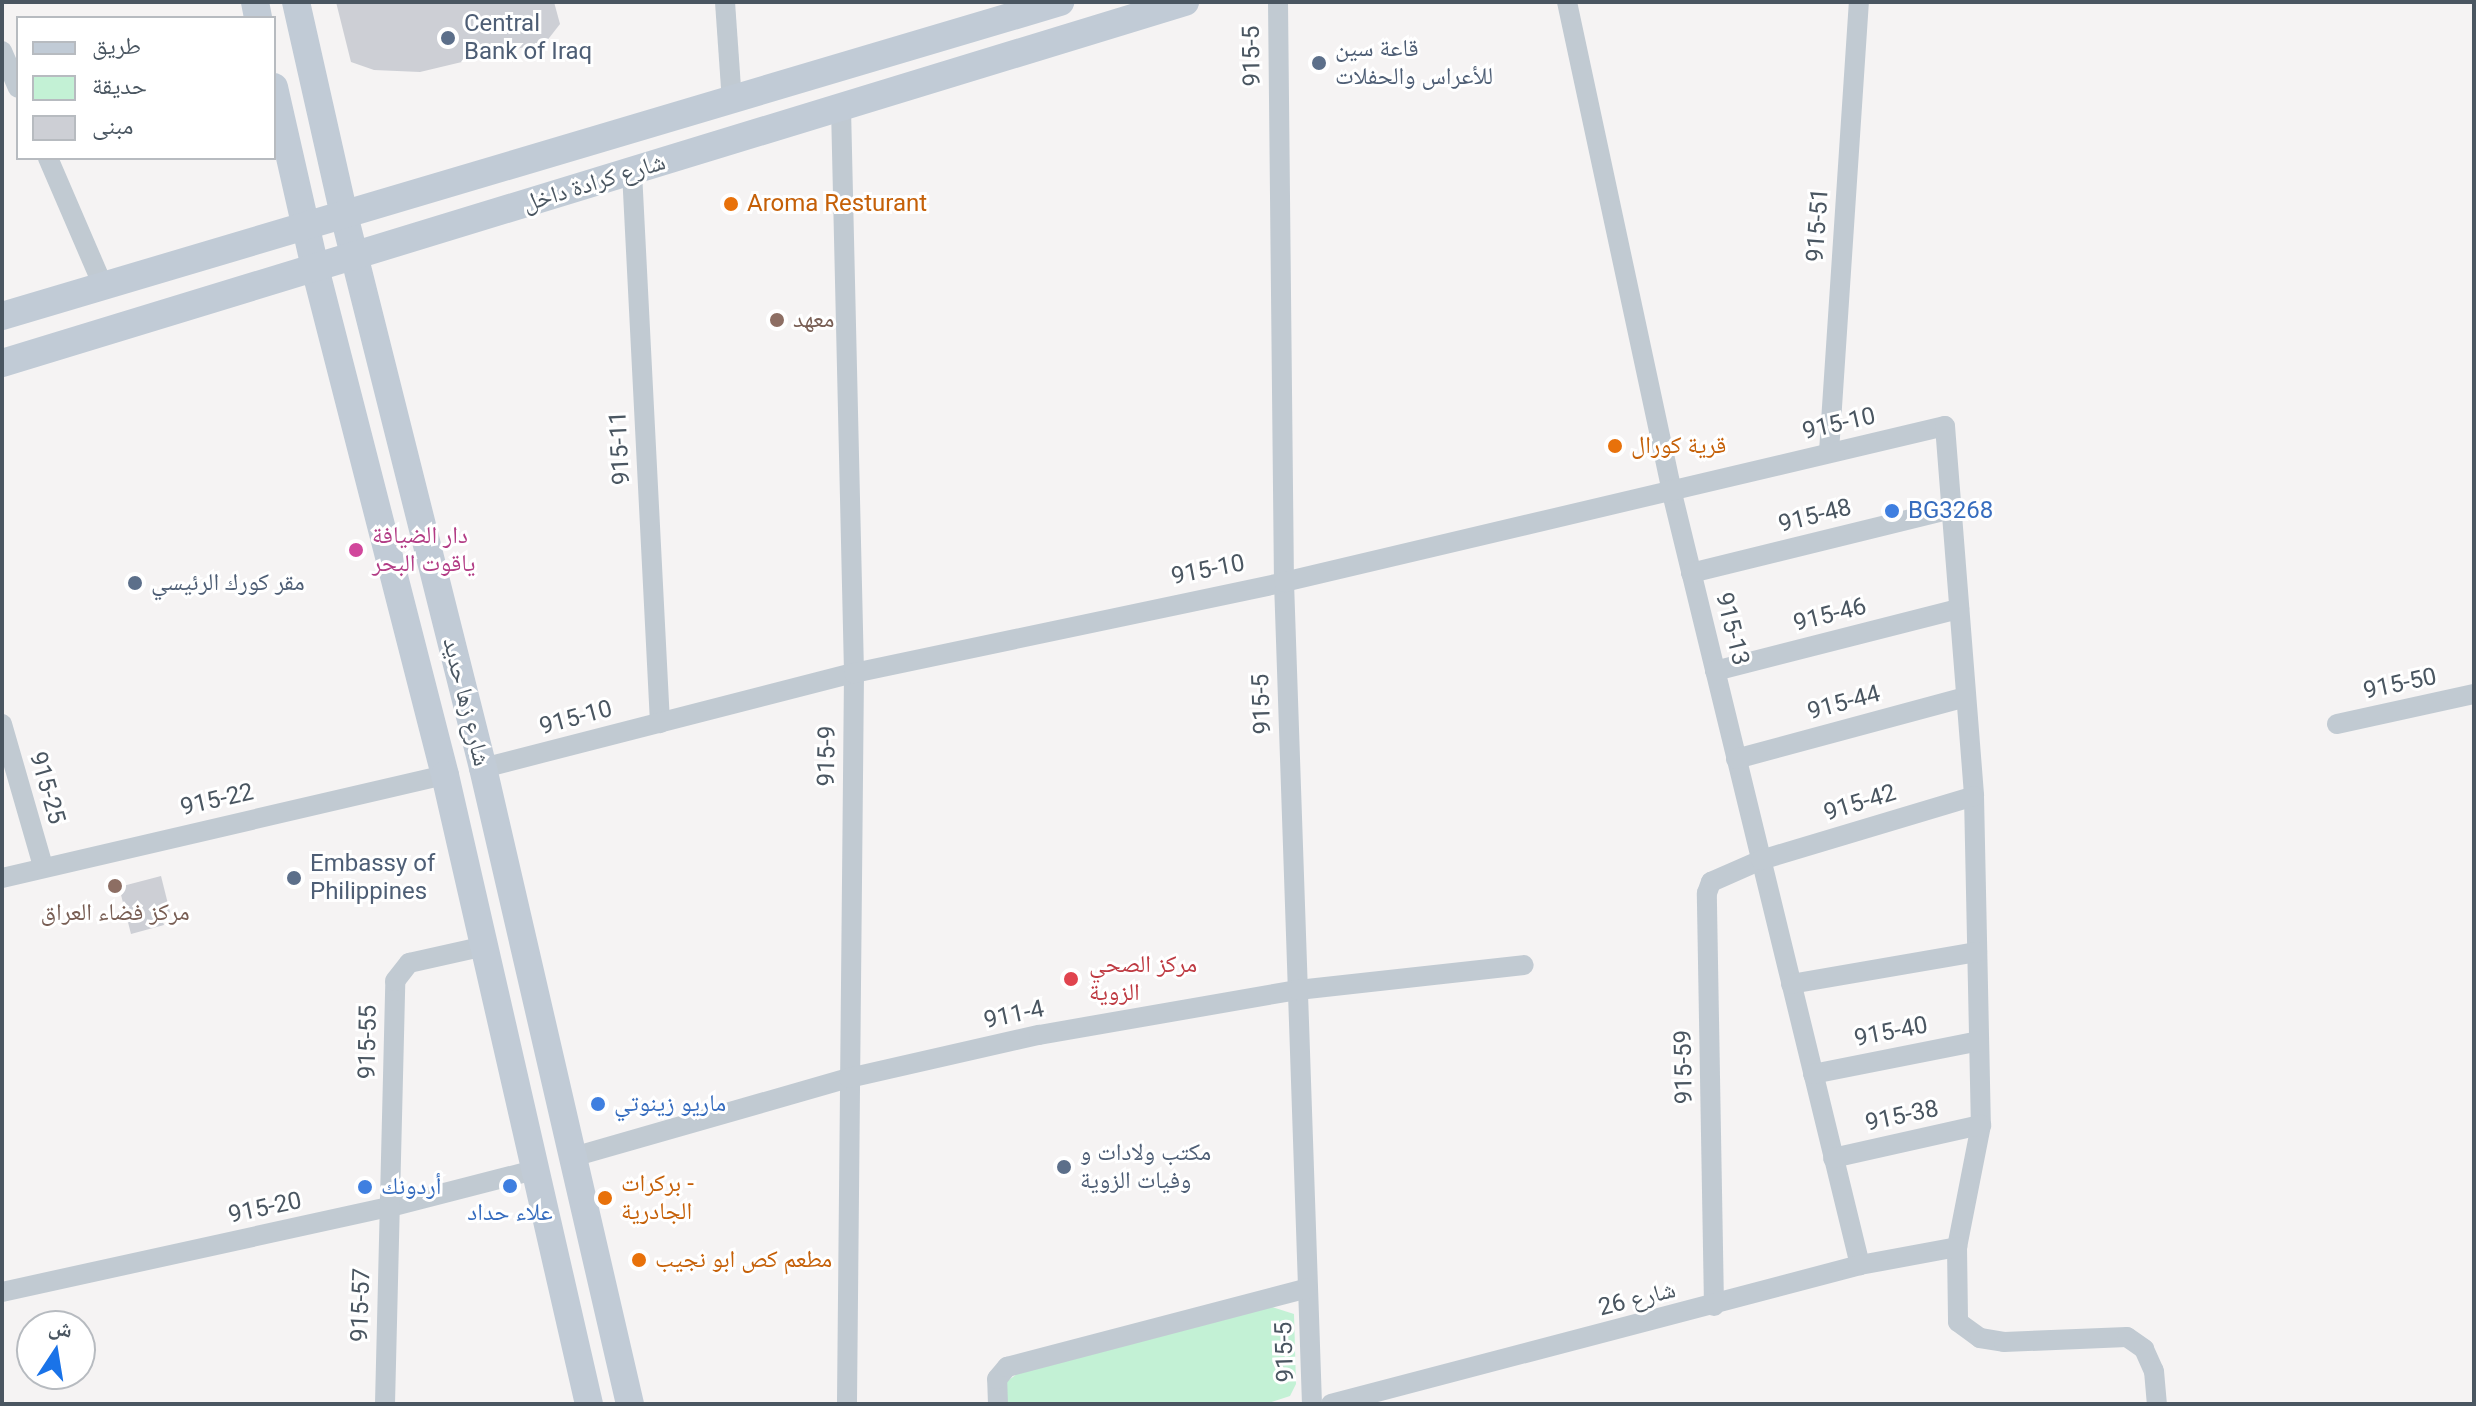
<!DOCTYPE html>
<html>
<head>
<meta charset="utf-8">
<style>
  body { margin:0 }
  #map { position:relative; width:2476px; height:1406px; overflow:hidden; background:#f5f3f3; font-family:Roboto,"Noto Naskh Arabic",sans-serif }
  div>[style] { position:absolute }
  .green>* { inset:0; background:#c3f1d5 }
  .building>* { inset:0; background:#cdcfd5 }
  .street>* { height:20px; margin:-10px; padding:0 10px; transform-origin:10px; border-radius:10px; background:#c1cad2 }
  .secondary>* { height:28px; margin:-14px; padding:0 14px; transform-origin:14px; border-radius:14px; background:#c1cbd6 }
  .dots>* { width:22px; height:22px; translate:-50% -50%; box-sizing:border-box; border:4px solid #fff; border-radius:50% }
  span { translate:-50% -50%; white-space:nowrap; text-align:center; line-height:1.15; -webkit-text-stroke:6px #fff; paint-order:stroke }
  .service-label { font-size:24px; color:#4e5e75 }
  .left { translate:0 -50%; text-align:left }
  .street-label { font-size:24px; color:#4a5661 }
  .food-label { font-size:24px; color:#c56008 }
  .education-label { font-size:24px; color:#785e54 }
  .shop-label { font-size:24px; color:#366cbe }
  .hotel-label { font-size:24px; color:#b23c85 }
  .health-label { font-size:24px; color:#be3a42 }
  .frame { position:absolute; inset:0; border:4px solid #4a5661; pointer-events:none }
  .legend { position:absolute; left:16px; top:16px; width:260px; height:144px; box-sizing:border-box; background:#fff; border:2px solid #b7bbc0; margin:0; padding:10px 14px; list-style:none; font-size:24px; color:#4a5661 }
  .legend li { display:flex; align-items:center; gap:16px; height:40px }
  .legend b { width:40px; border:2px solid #b7bbc0 }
  .north { position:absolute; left:16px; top:1310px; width:80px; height:80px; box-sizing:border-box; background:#fff; border:2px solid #b7bbc0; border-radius:50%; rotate:12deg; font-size:22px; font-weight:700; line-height:32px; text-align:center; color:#4a5661 }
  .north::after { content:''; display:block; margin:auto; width:28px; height:36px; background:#1a73e8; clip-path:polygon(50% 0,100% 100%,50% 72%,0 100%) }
</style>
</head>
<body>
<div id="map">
  <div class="green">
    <div style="clip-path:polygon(1272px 1307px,1294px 1314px,1296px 1384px,1290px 1396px,1265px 1404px,1005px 1404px,1006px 1382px,1017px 1374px)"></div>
  </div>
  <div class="building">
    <div style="clip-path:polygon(336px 2px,554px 2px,560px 24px,546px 42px,420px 72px,374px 70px,351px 62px)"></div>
    <div style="clip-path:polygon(161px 876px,170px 912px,161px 915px,164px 925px,131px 934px,119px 887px)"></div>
  </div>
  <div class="street">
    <div style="left:725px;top:2px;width:100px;rotate:86deg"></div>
    <div style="left:1278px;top:2px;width:580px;rotate:89.41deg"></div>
    <div style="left:1284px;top:582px;width:822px;rotate:88.05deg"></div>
    <div style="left:1567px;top:2px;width:498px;rotate:77.9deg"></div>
    <div style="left:1671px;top:489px;width:799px;rotate:76.31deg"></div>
    <div style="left:2px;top:51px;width:40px;rotate:66.6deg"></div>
    <div style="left:841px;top:108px;width:565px;rotate:88.68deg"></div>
    <div style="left:854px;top:673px;width:731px;rotate:90.55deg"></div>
    <div style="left:48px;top:158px;width:139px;rotate:66.7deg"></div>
    <div style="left:632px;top:172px;width:552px;rotate:87.09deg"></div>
    <div style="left:1829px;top:452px;width:451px;rotate:-86.2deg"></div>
    <div style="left:1691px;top:573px;width:268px;rotate:-13.8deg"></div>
    <div style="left:1715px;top:671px;width:252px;rotate:-14.3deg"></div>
    <div style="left:2px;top:724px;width:148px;rotate:73.9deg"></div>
    <div style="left:2337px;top:724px;width:140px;rotate:-12.4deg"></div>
    <div style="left:1736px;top:759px;width:238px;rotate:-15.1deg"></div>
    <div style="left:483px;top:768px;width:383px;rotate:-14.4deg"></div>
    <div style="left:854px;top:673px;width:440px;rotate:-11.9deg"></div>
    <div style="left:1284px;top:582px;width:679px;rotate:-13.28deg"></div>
    <div style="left:1945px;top:426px;width:371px;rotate:85.5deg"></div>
    <div style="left:1974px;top:796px;width:329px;rotate:88.8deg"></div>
    <div style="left:1981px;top:1125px;width:124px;rotate:101.1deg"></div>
    <div style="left:1957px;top:1247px;width:75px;rotate:89.2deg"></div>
    <div style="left:1958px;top:1322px;width:27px;rotate:36deg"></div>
    <div style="left:1980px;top:1338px;width:24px;rotate:9deg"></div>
    <div style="left:2004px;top:1342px;width:123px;rotate:-2.3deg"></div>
    <div style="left:2127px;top:1337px;width:21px;rotate:35deg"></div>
    <div style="left:2144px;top:1349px;width:24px;rotate:66deg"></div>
    <div style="left:2154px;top:1371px;width:33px;rotate:85deg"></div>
    <div style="left:2px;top:878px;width:455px;rotate:-13.1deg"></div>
    <div style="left:1791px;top:984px;width:189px;rotate:-9.8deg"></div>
    <div style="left:1813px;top:1074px;width:169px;rotate:-11.2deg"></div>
    <div style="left:573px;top:1157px;width:287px;rotate:-16deg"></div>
    <div style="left:849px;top:1078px;width:195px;rotate:-12.8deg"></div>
    <div style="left:1039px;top:1035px;width:263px;rotate:-9.9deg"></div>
    <div style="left:1298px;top:990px;width:227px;rotate:-6.3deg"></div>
    <div style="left:1833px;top:1158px;width:152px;rotate:-12.6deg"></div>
    <div style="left:2px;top:1292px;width:397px;rotate:-12.4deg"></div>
    <div style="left:390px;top:1207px;width:153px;rotate:-14.4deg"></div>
    <div style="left:1714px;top:1306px;width:413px;rotate:-91deg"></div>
    <div style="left:1707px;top:893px;width:12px;rotate:-70deg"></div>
    <div style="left:1711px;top:882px;width:55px;rotate:-23.7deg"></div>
    <div style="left:1761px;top:860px;width:222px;rotate:-16.7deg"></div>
    <div style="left:385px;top:1404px;width:423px;rotate:-88.6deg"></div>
    <div style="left:395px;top:981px;width:23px;rotate:-52deg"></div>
    <div style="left:409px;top:963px;width:78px;rotate:-12.6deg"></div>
    <div style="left:998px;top:1404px;width:25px;rotate:-92deg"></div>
    <div style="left:997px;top:1379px;width:16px;rotate:-50deg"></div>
    <div style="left:1007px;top:1367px;width:311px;rotate:-14.7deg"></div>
    <div style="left:1331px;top:1404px;width:547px;rotate:-14.72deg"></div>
    <div style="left:1860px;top:1265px;width:99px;rotate:-10.5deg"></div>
  </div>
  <div class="secondary">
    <div style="left:255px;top:2px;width:16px;rotate:79deg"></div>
    <div style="left:296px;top:2px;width:218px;rotate:77.3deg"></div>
    <div style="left:344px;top:215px;width:570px;rotate:75.89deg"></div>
    <div style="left:483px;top:768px;width:653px;rotate:76.99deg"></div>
    <div style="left:274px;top:87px;width:186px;rotate:77.2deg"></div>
    <div style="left:315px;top:268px;width:523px;rotate:75.62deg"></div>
    <div style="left:445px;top:775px;width:645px;rotate:77.11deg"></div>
    <div style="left:2px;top:316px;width:1104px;rotate:-16.53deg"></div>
    <div style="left:2px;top:363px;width:1237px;rotate:-16.97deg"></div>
  </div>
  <div class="dots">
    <div style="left:448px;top:38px;background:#5c6f8a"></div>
    <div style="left:1319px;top:63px;background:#5c6f8a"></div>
    <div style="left:731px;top:204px;background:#e8710a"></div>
    <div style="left:777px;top:320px;background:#8d6e63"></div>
    <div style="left:1615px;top:446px;background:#e8710a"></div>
    <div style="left:1892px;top:511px;background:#3f7fe0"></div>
    <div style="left:356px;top:550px;background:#d1479c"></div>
    <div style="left:135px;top:583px;background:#5c6f8a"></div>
    <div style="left:294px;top:878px;background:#5c6f8a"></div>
    <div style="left:115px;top:886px;background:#8d6e63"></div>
    <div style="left:1071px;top:979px;background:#e0444e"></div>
    <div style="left:598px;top:1104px;background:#3f7fe0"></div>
    <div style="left:1064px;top:1167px;background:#5c6f8a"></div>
    <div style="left:510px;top:1186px;background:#3f7fe0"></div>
    <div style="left:365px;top:1187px;background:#3f7fe0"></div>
    <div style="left:605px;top:1198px;background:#e8710a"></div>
    <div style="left:639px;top:1260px;background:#e8710a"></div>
  </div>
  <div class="service-label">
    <span class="left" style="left:464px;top:38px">Central<br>Bank of Iraq</span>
    <span class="left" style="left:1335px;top:63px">قاعة سين<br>للأعراس والحفلات</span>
    <span class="left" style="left:151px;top:583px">مقر كورك الرئيسي</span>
    <span class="left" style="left:310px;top:878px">Embassy of<br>Philippines</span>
    <span class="left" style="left:1080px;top:1167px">مكتب ولادات و<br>وفيات الزوية</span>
  </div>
  <div class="street-label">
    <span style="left:1252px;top:56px;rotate:-91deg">915-5</span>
    <span style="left:594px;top:183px;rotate:-17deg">شارع كرادة داخل</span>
    <span style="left:1818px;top:225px;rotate:-86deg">915-51</span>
    <span style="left:1839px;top:424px;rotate:-13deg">915-10</span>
    <span style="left:620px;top:448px;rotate:-93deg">915-11</span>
    <span style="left:1815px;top:516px;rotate:-14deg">915-48</span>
    <span style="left:1208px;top:570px;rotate:-11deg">915-10</span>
    <span style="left:1830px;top:615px;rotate:-14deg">915-46</span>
    <span style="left:1732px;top:629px;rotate:76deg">915-13</span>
    <span style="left:2400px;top:684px;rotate:-12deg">915-50</span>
    <span style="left:466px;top:702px;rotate:76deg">شارع زها حديد</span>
    <span style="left:1844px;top:703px;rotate:-15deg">915-44</span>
    <span style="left:1262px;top:704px;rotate:-92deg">915-5</span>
    <span style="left:576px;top:718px;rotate:-15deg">915-10</span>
    <span style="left:827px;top:756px;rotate:-89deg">915-9</span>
    <span style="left:47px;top:788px;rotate:74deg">915-25</span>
    <span style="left:217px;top:800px;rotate:-13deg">915-22</span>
    <span style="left:1860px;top:803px;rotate:-17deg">915-42</span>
    <span style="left:1014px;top:1015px;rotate:-12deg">911-4</span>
    <span style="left:1891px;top:1032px;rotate:-11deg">915-40</span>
    <span style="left:368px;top:1042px;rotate:-89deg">915-55</span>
    <span style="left:1684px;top:1067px;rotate:-91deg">915-59</span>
    <span style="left:1902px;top:1116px;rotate:-12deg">915-38</span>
    <span style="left:265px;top:1208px;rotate:-12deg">915-20</span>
    <span style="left:1637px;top:1299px;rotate:-14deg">شارع 26</span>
    <span style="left:361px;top:1305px;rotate:-88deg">915-57</span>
    <span style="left:1285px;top:1352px;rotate:-92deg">915-5</span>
  </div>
  <div class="food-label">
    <span class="left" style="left:747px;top:204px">Aroma Resturant</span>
    <span class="left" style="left:1631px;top:446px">قرية كورال</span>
    <span class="left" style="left:621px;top:1198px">بركرات -<br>الجادرية</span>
    <span class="left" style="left:655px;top:1260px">مطعم كص ابو نجيب</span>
  </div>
  <div class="education-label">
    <span class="left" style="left:793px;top:320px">معهد</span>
    <span style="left:115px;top:913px">مركز فضاء العراق</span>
  </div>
  <div class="shop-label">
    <span class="left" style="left:1908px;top:511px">BG3268</span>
    <span class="left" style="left:614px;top:1104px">ماريو زينوتي</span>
    <span class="left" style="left:381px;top:1187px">أردونك</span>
    <span style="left:510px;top:1213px">علاء حداد</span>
  </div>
  <div class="hotel-label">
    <span class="left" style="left:372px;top:550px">دار الضيافة<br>ياقوت البحر</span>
  </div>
  <div class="health-label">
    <span class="left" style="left:1089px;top:979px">مركز الصحي<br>الزوية</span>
  </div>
  <div class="frame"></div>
  <ul class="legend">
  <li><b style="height:10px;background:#c1cbd6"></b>طريق</li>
  <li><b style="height:22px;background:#c3f1d5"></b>حديقة</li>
  <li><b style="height:22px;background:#cdcfd5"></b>مبنى</li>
  </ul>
  <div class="north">ش</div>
</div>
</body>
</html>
